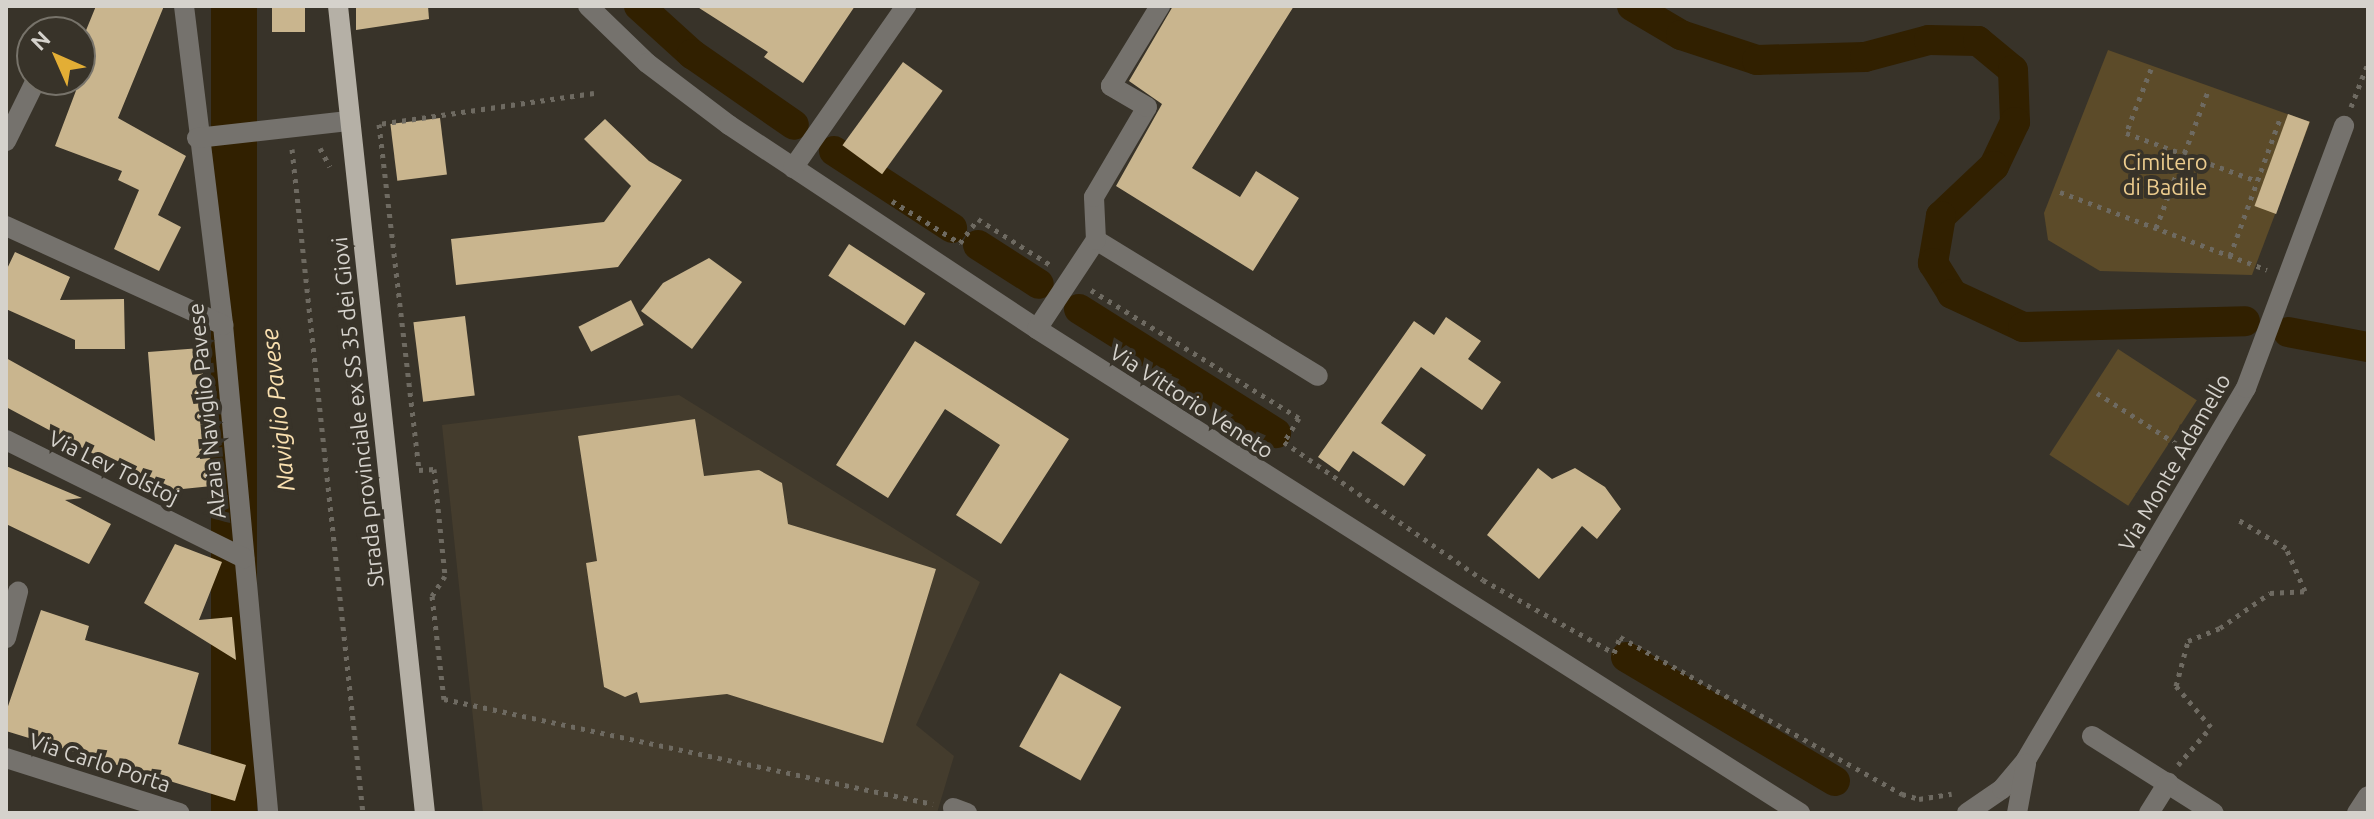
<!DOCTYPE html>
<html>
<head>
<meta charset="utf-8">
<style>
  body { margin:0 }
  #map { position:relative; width:2374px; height:819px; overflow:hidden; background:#383329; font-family:Ubuntu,sans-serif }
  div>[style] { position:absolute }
  .built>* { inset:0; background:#443c2d }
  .green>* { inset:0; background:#5c4b29; transform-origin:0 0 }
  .water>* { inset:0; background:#312000; transform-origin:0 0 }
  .canal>* { height:30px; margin:-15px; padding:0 15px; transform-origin:15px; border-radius:15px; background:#312000 }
  .building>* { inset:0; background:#c9b58e; transform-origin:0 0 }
  .path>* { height:5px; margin-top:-2.5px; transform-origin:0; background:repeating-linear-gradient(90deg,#6e6a61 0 4px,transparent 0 10px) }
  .minor>* { height:20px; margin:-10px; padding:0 10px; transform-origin:10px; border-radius:10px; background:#75726d }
  .major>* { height:20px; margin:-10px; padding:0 10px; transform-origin:10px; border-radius:10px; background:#b5b0a6 }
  span { translate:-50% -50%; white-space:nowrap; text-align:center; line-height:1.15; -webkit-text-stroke:8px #383329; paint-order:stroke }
  .park-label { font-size:22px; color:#eccc8e }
  .street-label { font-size:22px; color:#d5d2cc }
  .water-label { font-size:24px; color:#fbe1b0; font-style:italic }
  .frame { position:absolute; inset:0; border:8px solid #d5d2cc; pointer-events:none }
  .north { position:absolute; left:16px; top:16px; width:80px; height:80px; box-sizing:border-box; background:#383329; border:2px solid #77736a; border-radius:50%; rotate:315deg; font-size:22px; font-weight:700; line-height:32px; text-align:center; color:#d5d2cc }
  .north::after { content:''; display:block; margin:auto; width:28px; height:36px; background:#e3ae35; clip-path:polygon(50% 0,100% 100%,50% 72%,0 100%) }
</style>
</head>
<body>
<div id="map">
  <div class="built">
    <div style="clip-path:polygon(679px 395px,980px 582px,916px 725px,954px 756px,937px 813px,483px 813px,442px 425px)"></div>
  </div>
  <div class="green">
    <div style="clip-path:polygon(2108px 50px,2310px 122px,2252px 275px,2100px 271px,2048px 240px,2044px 213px)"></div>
    <div style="left:2118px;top:349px;width:94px;height:126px;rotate:33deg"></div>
  </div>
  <div class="water">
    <div style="left:211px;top:6px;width:46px;height:812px"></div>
  </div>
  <div class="canal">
    <div style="left:639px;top:6px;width:72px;rotate:42.2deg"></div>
    <div style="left:692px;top:54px;width:124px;rotate:34.8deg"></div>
    <div style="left:1632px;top:6px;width:57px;rotate:30.6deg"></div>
    <div style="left:1681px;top:35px;width:80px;rotate:18.2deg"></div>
    <div style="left:1757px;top:60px;width:108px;rotate:-1.6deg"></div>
    <div style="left:1865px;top:57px;width:66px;rotate:-14.9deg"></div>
    <div style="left:1929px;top:40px;width:49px;rotate:1.2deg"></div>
    <div style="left:1978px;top:41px;width:45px;rotate:39.6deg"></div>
    <div style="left:2013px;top:70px;width:52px;rotate:87.8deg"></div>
    <div style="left:2015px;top:122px;width:49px;rotate:115.5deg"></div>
    <div style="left:1994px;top:166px;width:73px;rotate:136.7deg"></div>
    <div style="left:1941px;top:216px;width:48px;rotate:99.7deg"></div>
    <div style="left:1933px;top:263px;width:36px;rotate:58deg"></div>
    <div style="left:1952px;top:294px;width:78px;rotate:24.9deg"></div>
    <div style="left:2023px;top:327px;width:222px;rotate:-1.5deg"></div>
    <div style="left:834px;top:151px;width:141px;rotate:33.1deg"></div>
    <div style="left:978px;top:245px;width:72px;rotate:32.6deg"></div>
    <div style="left:1079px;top:309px;width:233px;rotate:32.2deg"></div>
    <div style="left:2288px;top:332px;width:81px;rotate:10.6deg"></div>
    <div style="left:1626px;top:657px;width:243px;rotate:30.7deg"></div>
  </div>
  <div class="building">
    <div style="clip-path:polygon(96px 6px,164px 6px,118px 118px,186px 156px,158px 215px,181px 227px,159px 271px,114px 249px,139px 190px,118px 180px,122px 171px,55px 146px,80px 80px,80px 45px)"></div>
    <div style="left:272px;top:6px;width:33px;height:26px"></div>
    <div style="clip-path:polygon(356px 6px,428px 6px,429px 19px,356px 30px)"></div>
    <div style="clip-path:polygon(696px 6px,855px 6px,803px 83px,764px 57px,768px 52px)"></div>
    <div style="clip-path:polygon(1173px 6px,1294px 6px,1192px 168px,1240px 197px,1256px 171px,1299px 198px,1253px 271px,1116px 186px,1162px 104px,1129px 81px)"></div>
    <div style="left:903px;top:62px;width:49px;height:103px;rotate:36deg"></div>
    <div style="left:2288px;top:114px;width:23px;height:98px;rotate:20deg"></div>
    <div style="left:440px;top:118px;width:57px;height:50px;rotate:83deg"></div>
    <div style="clip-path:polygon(605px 119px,649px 161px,682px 180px,618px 267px,456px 285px,451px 239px,604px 222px,631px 186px,584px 139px)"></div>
    <div style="left:849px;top:244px;width:91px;height:38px;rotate:33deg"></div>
    <div style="clip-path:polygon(15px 252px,70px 277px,60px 300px,124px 299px,125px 349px,75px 349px,75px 340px,6px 309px,6px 271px)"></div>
    <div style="clip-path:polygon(709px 258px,742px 282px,692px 349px,641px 311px,663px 283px)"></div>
    <div style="left:631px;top:300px;width:28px;height:59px;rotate:63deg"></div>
    <div style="left:465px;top:316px;width:80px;height:52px;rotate:83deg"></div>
    <div style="clip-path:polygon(1446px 317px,1481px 341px,1468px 359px,1501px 382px,1482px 410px,1421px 367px,1381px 423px,1426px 455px,1404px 486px,1353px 451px,1339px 472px,1318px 457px,1414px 321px,1434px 335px)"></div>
    <div style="clip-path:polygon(915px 341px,1069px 439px,1001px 544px,956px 515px,1000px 445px,945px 409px,888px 498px,836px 465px)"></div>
    <div style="clip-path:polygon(201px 348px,212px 486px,153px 492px,152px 485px,6px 407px,6px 358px,155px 441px,148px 352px)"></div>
    <div style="clip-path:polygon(695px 419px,704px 476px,759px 470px,782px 483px,788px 524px,936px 569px,883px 743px,727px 694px,640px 703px,637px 692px,625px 697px,604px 687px,586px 563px,597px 561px,578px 436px)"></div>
    <div style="clip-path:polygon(6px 466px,82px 498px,65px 500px,111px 524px,89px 564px,6px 524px)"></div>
    <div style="clip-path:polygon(1538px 468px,1552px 479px,1575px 468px,1605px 487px,1621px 509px,1597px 539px,1582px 526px,1539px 579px,1487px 535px)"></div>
    <div style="clip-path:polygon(175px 544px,222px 562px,199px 620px,232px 617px,236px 660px,144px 603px)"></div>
    <div style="clip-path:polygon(41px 610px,89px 626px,85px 640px,199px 673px,178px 744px,246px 765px,235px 801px,6px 731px,6px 712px)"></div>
    <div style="left:1060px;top:673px;width:70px;height:84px;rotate:29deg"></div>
  </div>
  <div class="path">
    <div style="left:2151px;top:69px;width:69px;rotate:111.3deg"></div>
    <div style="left:2126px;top:133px;width:140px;rotate:20.1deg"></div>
    <div style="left:594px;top:93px;width:217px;rotate:171.8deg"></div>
    <div style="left:379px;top:124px;width:348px;rotate:83.4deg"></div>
    <div style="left:419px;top:470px;width:15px;rotate:-4deg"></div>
    <div style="left:434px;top:469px;width:108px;rotate:84.1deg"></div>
    <div style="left:445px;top:576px;width:24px;rotate:123deg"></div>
    <div style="left:432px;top:596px;width:104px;rotate:83.4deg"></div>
    <div style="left:444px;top:699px;width:500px;rotate:12.12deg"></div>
    <div style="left:2351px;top:107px;width:47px;rotate:-68.9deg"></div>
    <div style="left:320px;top:148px;width:21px;rotate:62deg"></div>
    <div style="left:292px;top:149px;width:668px;rotate:83.9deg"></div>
    <div style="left:2060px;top:192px;width:221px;rotate:20.6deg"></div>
    <div style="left:892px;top:201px;width:80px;rotate:31.7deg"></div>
    <div style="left:960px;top:243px;width:30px;rotate:-53deg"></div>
    <div style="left:978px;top:219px;width:88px;rotate:32.4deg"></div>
    <div style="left:2156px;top:228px;width:147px;rotate:-69.2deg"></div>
    <div style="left:2230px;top:256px;width:149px;rotate:-70deg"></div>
    <div style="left:1091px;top:290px;width:244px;rotate:31.6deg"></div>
    <div style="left:1299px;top:418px;width:28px;rotate:122deg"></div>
    <div style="left:1284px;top:442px;width:242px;rotate:34.7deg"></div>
    <div style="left:1483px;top:580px;width:150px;rotate:29.1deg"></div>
    <div style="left:1614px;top:653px;width:17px;rotate:-69deg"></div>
    <div style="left:1620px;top:637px;width:323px;rotate:29.1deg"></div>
    <div style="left:1902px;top:794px;width:18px;rotate:16deg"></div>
    <div style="left:1919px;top:799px;width:33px;rotate:-9deg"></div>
    <div style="left:2097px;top:393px;width:102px;rotate:32.6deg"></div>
    <div style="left:2178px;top:765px;width:50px;rotate:-49deg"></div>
    <div style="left:2211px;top:727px;width:54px;rotate:-130.5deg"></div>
    <div style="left:2176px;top:686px;width:47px;rotate:-75.1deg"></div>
    <div style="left:2188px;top:641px;width:35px;rotate:-22deg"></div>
    <div style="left:2220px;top:628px;width:61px;rotate:-35deg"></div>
    <div style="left:2270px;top:593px;width:35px;rotate:-3deg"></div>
    <div style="left:2305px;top:591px;width:47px;rotate:-113.8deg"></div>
    <div style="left:2286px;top:548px;width:57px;rotate:-149.4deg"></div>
  </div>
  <div class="minor">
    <div style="left:184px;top:6px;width:321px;rotate:83deg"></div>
    <div style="left:223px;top:325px;width:490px;rotate:84.7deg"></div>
    <div style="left:588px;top:6px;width:82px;rotate:44deg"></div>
    <div style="left:647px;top:63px;width:103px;rotate:37.1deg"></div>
    <div style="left:729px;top:125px;width:369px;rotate:33.5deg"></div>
    <div style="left:1037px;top:329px;width:904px;rotate:32.39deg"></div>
    <div style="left:197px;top:138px;width:152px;rotate:-6.4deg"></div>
    <div style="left:6px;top:141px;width:68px;rotate:-63.8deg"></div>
    <div style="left:793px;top:168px;width:198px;rotate:-55.1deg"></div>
    <div style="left:6px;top:226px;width:239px;rotate:24.5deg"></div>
    <div style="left:1096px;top:240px;width:260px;rotate:31.5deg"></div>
    <div style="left:1037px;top:329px;width:107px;rotate:-56.5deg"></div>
    <div style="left:1096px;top:240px;width:43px;rotate:-92.7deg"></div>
    <div style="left:1094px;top:197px;width:104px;rotate:-59.5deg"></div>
    <div style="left:1147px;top:107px;width:42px;rotate:-149.7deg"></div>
    <div style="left:1111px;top:86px;width:94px;rotate:-58.5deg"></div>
    <div style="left:6px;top:440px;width:266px;rotate:26.4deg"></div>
    <div style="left:6px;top:638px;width:48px;rotate:-75.4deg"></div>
    <div style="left:2092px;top:736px;width:144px;rotate:32.3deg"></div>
    <div style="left:6px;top:758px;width:182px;rotate:17.6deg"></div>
    <div style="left:953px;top:808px;width:15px;rotate:20deg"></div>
    <div style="left:1967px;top:813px;width:42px;rotate:-34.4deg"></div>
    <div style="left:2002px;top:789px;width:38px;rotate:-50deg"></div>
    <div style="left:2026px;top:760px;width:432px;rotate:-59.4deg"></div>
    <div style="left:2246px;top:388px;width:280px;rotate:-69.5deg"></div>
    <div style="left:2017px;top:813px;width:50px;rotate:-79.6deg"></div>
    <div style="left:2149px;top:813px;width:36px;rotate:-58deg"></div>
    <div style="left:2357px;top:813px;width:20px;rotate:-57deg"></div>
  </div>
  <div class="major">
    <div style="left:338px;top:6px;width:812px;rotate:83.85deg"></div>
  </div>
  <div class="park-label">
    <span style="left:2165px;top:174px">Cimitero<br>di Badile</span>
  </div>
  <div class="street-label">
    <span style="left:1192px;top:401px;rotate:33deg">Via Vittorio Veneto</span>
    <span style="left:206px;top:411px;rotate:-96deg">Alzaia Naviglio Pavese</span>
    <span style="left:357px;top:412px;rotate:-96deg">Strada provinciale ex SS 35 dei Giovi</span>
    <span style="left:2174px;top:462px;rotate:-60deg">Via Monte Adamello</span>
    <span style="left:114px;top:467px;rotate:26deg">Via Lev Tolstoj</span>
    <span style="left:100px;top:762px;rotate:18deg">Via Carlo Porta</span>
  </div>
  <div class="water-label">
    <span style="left:278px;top:410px;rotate:-96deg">Naviglio Pavese</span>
  </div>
  <div class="frame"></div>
  <div class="north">N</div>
</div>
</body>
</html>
